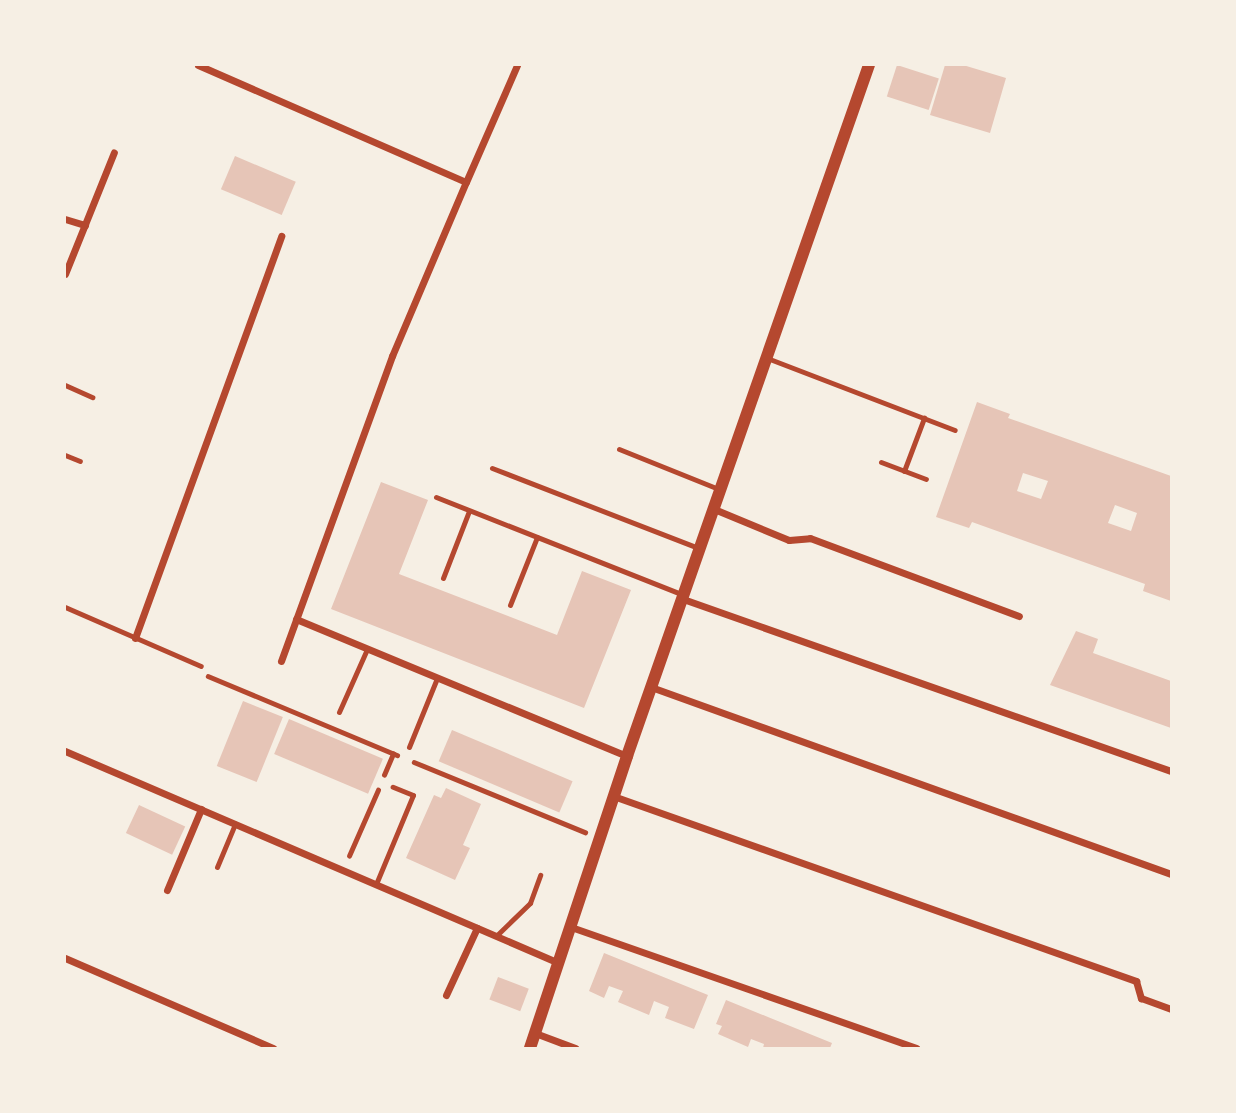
<!DOCTYPE html>
<html>
<head>
<meta charset="utf-8">
<style>
  body { margin:0 }
  #map { position:relative; width:1236px; height:1113px; overflow:hidden; background:#f6efe4; font-family:"Varela Round",sans-serif }
  div>[style] { position:absolute }
  .building>* { inset:0; background:#e6c5b7; transform-origin:0 0 }
  .path>* { height:4.5px; margin:-2.25px; padding:0 2.25px; transform-origin:2.25px; border-radius:2.25px; background:#b5482f }
  .service>* { height:5px; margin:-2.5px; padding:0 2.5px; transform-origin:2.5px; border-radius:2.5px; background:#b5482f }
  .minor>* { height:7px; margin:-3.5px; padding:0 3.5px; transform-origin:3.5px; border-radius:3.5px; background:#b5482f }
  .tertiary>* { height:12px; margin:-6px; padding:0 6px; transform-origin:6px; border-radius:6px; background:#b5482f }
  span { translate:-50% -50%; white-space:nowrap; text-align:center; line-height:1.15; -webkit-text-stroke:5px #f6efe4; paint-order:stroke }
  .frame { position:absolute; inset:0; border:66px solid #f6efe4; pointer-events:none }
</style>
</head>
<body>
<div id="map">
  <div class="building">
    <div style="left:897px;top:65px;width:44px;height:33px;rotate:18deg"></div>
    <div style="clip-path:polygon(945px 65px,963px 65px,1006px 78px,990px 133px,930px 115px)"></div>
    <div style="left:235px;top:156px;width:66px;height:36px;rotate:23deg"></div>
    <div style="clip-path:polygon(evenodd,977px 402px,1010px 414px,1008px 418px,1171px 476px,1171px 601px,1143px 591px,1145px 584px,972px 522px,969px 528px,936px 517px,977px 402px,1023px 473px,1048px 481px,1041px 499px,1017px 491px,1023px 473px,977px 402px,1115px 505px,1137px 513px,1131px 531px,1108px 523px,1115px 505px)"></div>
    <div style="clip-path:polygon(381px 482px,428px 500px,399px 574px,557px 635px,582px 571px,631px 590px,584px 708px,331px 609px)"></div>
    <div style="clip-path:polygon(1076px 631px,1098px 639px,1093px 653px,1171px 681px,1171px 728px,1050px 685px)"></div>
    <div style="left:243px;top:701px;width:43px;height:70px;rotate:22deg"></div>
    <div style="left:289px;top:719px;width:102px;height:38px;rotate:23deg"></div>
    <div style="left:452px;top:730px;width:131px;height:34px;rotate:23deg"></div>
    <div style="clip-path:polygon(446px 788px,481px 804px,463px 845px,470px 848px,455px 880px,406px 858px,434px 795px,441px 798px)"></div>
    <div style="left:139px;top:805px;width:51px;height:31px;rotate:25deg"></div>
    <div style="clip-path:polygon(604px 953px,708px 995px,694px 1029px,665px 1018px,669px 1007px,654px 1001px,649px 1015px,618px 1002px,623px 991px,609px 986px,604px 998px,589px 991px)"></div>
    <div style="left:498px;top:977px;width:33px;height:24px;rotate:21deg"></div>
    <div style="clip-path:polygon(726px 1000px,832px 1043px,830px 1048px,763px 1048px,764px 1044px,751px 1039px,748px 1047px,718px 1034px,722px 1026px,716px 1024px)"></div>
  </div>
  <div class="path">
    <div style="left:208px;top:676px;width:205px;rotate:22.7deg"></div>
    <div style="left:414px;top:762px;width:185px;rotate:22.3deg"></div>
    <div style="left:384px;top:775px;width:23px;rotate:-67deg"></div>
    <div style="left:349px;top:856px;width:72px;rotate:-66.3deg"></div>
  </div>
  <div class="service">
    <div style="left:767px;top:358px;width:201px;rotate:21deg"></div>
    <div style="left:65px;top:385px;width:30px;rotate:24deg"></div>
    <div style="left:619px;top:449px;width:110px;rotate:21.9deg"></div>
    <div style="left:65px;top:455px;width:16px;rotate:22deg"></div>
    <div style="left:881px;top:462px;width:48px;rotate:20.7deg"></div>
    <div style="left:492px;top:468px;width:221px;rotate:21.2deg"></div>
    <div style="left:904px;top:471px;width:57px;rotate:-69.3deg"></div>
    <div style="left:436px;top:497px;width:264px;rotate:21.6deg"></div>
    <div style="left:443px;top:578px;width:72px;rotate:-68.8deg"></div>
    <div style="left:510px;top:605px;width:73px;rotate:-68.3deg"></div>
    <div style="left:65px;top:607px;width:148px;rotate:23.5deg"></div>
    <div style="left:339px;top:712px;width:69px;rotate:-66deg"></div>
    <div style="left:409px;top:747px;width:74px;rotate:-67.9deg"></div>
    <div style="left:217px;top:867px;width:47px;rotate:-67.3deg"></div>
    <div style="left:376px;top:884px;width:96px;rotate:-67.4deg"></div>
    <div style="left:413px;top:795px;width:22px;rotate:-158deg"></div>
    <div style="left:497px;top:935px;width:46px;rotate:-44.1deg"></div>
    <div style="left:530px;top:903px;width:30px;rotate:-70deg"></div>
  </div>
  <div class="minor">
    <div style="left:198px;top:65px;width:292px;rotate:23.6deg"></div>
    <div style="left:466px;top:182px;width:128px;rotate:-66.4deg"></div>
    <div style="left:65px;top:219px;width:21px;rotate:17deg"></div>
    <div style="left:65px;top:274px;width:131px;rotate:-68.1deg"></div>
    <div style="left:714px;top:509px;width:81px;rotate:22.5deg"></div>
    <div style="left:789px;top:540px;width:21px;rotate:-5deg"></div>
    <div style="left:810px;top:538px;width:223px;rotate:20.5deg"></div>
    <div style="left:683px;top:599px;width:517px;rotate:19.42deg"></div>
    <div style="left:296px;top:619px;width:358px;rotate:22.5deg"></div>
    <div style="left:135px;top:638px;width:428px;rotate:-70deg"></div>
    <div style="left:281px;top:661px;width:325px;rotate:-70deg"></div>
    <div style="left:392px;top:356px;width:189px;rotate:-67deg"></div>
    <div style="left:651px;top:687px;width:553px;rotate:19.78deg"></div>
    <div style="left:65px;top:751px;width:538px;rotate:23.23deg"></div>
    <div style="left:616px;top:797px;width:552px;rotate:19.49deg"></div>
    <div style="left:1136px;top:981px;width:18px;rotate:74deg"></div>
    <div style="left:1141px;top:998px;width:32px;rotate:20deg"></div>
    <div style="left:167px;top:890px;width:88px;rotate:-67.2deg"></div>
    <div style="left:571px;top:927px;width:366px;rotate:19.3deg"></div>
    <div style="left:65px;top:958px;width:227px;rotate:23.4deg"></div>
    <div style="left:446px;top:995px;width:74px;rotate:-65.2deg"></div>
    <div style="left:535px;top:1033px;width:43px;rotate:20.6deg"></div>
  </div>
  <div class="tertiary">
    <div style="left:530px;top:1048px;width:308px;rotate:-71.6deg"></div>
    <div style="left:627px;top:756px;width:732px;rotate:-70.7deg"></div>
  </div>
  <div class="frame"></div>
</div>
</body>
</html>
